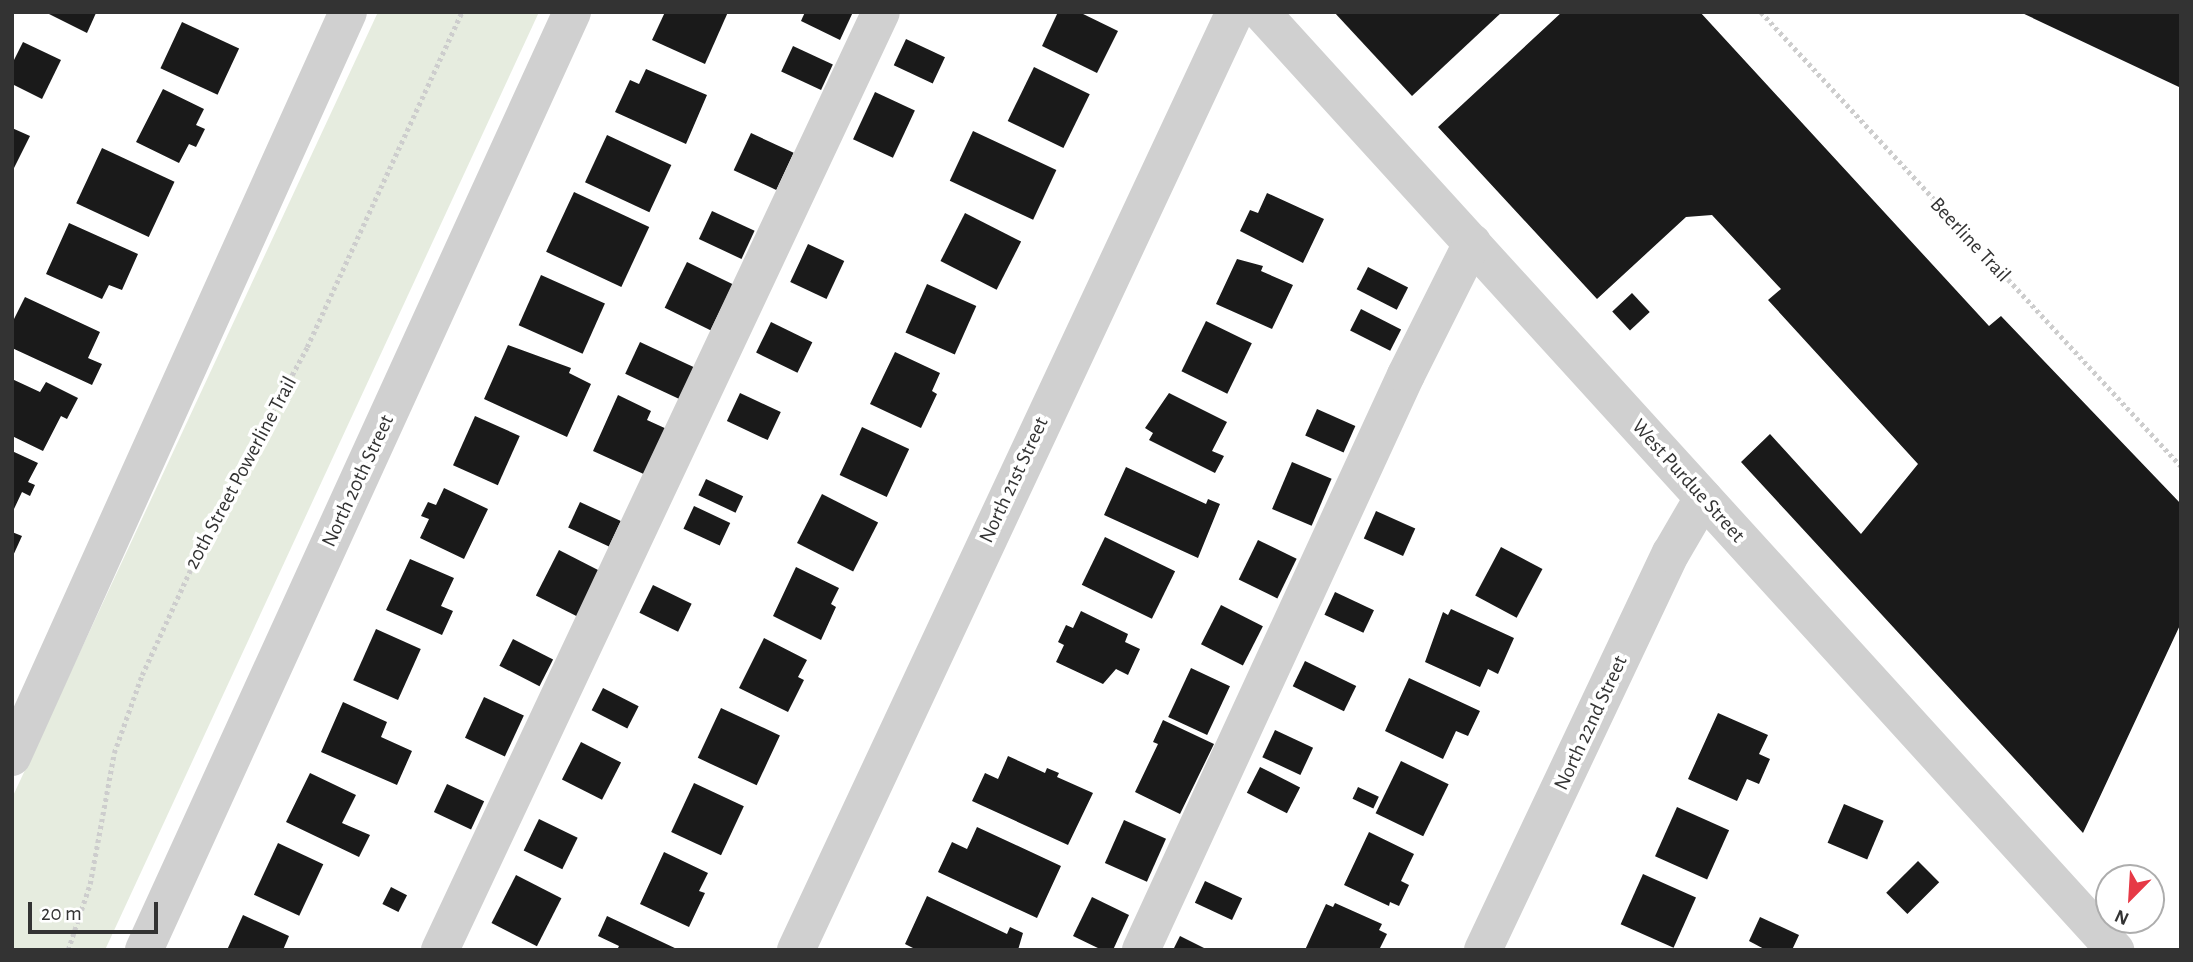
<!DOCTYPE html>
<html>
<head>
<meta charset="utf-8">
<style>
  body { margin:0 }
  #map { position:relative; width:2193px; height:962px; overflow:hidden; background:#fff; font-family:"Alegreya Sans",sans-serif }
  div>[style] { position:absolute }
  .green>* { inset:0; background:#e6ecdf }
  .building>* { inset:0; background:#1a1a1a; transform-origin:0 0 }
  .path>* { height:4.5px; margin-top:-2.25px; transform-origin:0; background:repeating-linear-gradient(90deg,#cdcdcd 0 3.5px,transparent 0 7px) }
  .minor>* { height:38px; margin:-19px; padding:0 19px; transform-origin:19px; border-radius:19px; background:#d0d0d0 }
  span { translate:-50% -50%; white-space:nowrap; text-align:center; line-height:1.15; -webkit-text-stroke:7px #fff; paint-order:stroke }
  .street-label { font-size:21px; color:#333 }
  .frame { position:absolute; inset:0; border:14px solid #333; pointer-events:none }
  .north { position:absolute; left:2095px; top:864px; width:70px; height:70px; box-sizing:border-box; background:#fff; border:2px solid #adadad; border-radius:50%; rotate:204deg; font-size:19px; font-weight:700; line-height:28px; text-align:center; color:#333 }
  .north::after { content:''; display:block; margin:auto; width:24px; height:32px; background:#e63946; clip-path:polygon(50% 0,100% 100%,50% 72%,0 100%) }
  .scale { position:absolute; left:28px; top:902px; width:130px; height:32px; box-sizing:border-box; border:4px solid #333; border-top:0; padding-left:9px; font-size:21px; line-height:24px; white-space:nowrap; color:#333; -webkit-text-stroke:5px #fff; paint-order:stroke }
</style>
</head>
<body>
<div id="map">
  <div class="green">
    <div style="clip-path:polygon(378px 12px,539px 12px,105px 950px,12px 950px,12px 798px)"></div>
  </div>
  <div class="building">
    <div style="clip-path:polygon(45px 12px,94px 12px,96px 13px,87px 33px)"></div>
    <div style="clip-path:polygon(665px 12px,728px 12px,705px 64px,652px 40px)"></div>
    <div style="clip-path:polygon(805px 12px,853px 12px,840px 40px,801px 21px)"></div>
    <div style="clip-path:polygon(1058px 12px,1079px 12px,1118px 31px,1097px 73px,1042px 46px)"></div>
    <div style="clip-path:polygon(1334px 12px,1502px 12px,1412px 96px)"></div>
    <div style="clip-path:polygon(1562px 12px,1700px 12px,1989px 326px,2001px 316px,2181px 504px,2181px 623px,2083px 833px,1741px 462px,1770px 434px,1861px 534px,1918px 464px,1768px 300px,1781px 289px,1712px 215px,1686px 217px,1597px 299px,1438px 127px)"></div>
    <div style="clip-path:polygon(2020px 12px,2181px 12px,2181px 83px,2179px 87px)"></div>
    <div style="left:182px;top:22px;width:63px;height:51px;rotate:25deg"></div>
    <div style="left:906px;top:39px;width:43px;height:29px;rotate:25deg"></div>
    <div style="clip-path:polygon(23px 42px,61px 60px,42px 99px,12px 84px,12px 64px)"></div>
    <div style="left:793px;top:46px;width:44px;height:28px;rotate:25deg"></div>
    <div style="left:1034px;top:67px;width:62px;height:60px;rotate:26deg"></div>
    <div style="clip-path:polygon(646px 69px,707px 95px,686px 144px,615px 112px,630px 80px,639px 84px)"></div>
    <div style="clip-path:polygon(163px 89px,204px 109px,196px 125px,205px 129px,196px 147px,189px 144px,179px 163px,136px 142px)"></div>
    <div style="left:875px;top:92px;width:44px;height:52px;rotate:25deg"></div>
    <div style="clip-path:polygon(12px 128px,30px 136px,12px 172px)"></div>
    <div style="left:973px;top:131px;width:92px;height:55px;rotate:25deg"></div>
    <div style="left:751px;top:133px;width:47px;height:41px;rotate:25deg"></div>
    <div style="left:607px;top:135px;width:71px;height:52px;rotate:25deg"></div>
    <div style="left:102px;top:148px;width:80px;height:61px;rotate:25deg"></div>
    <div style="left:574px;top:192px;width:83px;height:66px;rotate:25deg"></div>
    <div style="clip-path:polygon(1267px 193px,1324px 219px,1303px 263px,1240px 231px,1250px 210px,1258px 213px)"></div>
    <div style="left:712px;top:211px;width:47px;height:31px;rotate:25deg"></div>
    <div style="left:965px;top:213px;width:63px;height:54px;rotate:27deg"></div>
    <div style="clip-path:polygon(69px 223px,138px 254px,122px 290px,109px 285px,102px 299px,46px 274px)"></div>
    <div style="left:808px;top:244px;width:40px;height:42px;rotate:25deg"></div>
    <div style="clip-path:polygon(1237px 259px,1263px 266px,1261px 271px,1293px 285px,1272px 329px,1216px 304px)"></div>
    <div style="left:687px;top:262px;width:51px;height:51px;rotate:26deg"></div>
    <div style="left:1368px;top:267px;width:45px;height:25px;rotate:27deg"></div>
    <div style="left:541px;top:275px;width:70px;height:55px;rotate:24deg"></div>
    <div style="left:927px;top:284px;width:54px;height:53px;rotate:24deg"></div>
    <div style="left:1632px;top:293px;width:26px;height:27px;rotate:47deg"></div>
    <div style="clip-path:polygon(25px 297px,100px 332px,88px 358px,102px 364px,92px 385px,12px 348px,12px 323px)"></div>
    <div style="left:1361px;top:309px;width:45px;height:24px;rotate:27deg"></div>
    <div style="left:1206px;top:321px;width:51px;height:56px;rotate:26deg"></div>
    <div style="left:771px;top:322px;width:46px;height:34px;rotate:26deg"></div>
    <div style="left:640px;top:342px;width:62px;height:35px;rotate:25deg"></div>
    <div style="clip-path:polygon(508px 345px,571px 368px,569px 373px,591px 384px,567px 437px,484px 399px)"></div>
    <div style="clip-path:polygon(895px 352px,940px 373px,932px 391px,937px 394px,921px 428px,870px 404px)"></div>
    <div style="clip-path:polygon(12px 379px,40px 392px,46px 382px,78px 398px,67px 419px,61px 416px,43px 451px,12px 436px)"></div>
    <div style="left:740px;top:393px;width:45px;height:31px;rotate:25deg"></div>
    <div style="clip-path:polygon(1169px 393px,1227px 422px,1212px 451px,1224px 456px,1215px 473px,1149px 440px,1153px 433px,1145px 428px)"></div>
    <div style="clip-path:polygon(618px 395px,651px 411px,647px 420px,669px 430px,648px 476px,593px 451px)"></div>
    <div style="left:1317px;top:409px;width:42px;height:29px;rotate:24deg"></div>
    <div style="left:475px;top:416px;width:49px;height:54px;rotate:24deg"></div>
    <div style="left:862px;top:427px;width:52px;height:53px;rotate:25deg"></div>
    <div style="clip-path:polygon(12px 451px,38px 463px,28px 482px,35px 485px,30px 496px,22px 492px,14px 509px)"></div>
    <div style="left:1292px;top:462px;width:43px;height:51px;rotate:23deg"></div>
    <div style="clip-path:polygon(1126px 467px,1206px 504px,1208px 499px,1220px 504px,1198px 558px,1104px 515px)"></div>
    <div style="left:706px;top:479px;width:41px;height:18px;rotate:25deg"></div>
    <div style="clip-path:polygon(444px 488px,488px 509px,464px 559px,420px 538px,429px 519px,421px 516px,428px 502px,436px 505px)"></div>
    <div style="left:822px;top:494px;width:63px;height:55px;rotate:27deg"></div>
    <div style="left:580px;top:502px;width:45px;height:28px;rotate:25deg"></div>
    <div style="left:694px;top:506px;width:40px;height:25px;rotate:25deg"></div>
    <div style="left:1376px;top:511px;width:43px;height:30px;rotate:24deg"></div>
    <div style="clip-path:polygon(12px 532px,22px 536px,12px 558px)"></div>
    <div style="left:1105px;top:537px;width:78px;height:53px;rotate:26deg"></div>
    <div style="left:1258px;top:540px;width:43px;height:44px;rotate:26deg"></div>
    <div style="left:1501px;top:547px;width:47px;height:55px;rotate:28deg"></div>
    <div style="left:559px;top:550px;width:46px;height:51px;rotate:27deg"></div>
    <div style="clip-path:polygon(410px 559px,454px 578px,441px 606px,453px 611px,442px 635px,386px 610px)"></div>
    <div style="clip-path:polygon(796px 567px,839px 588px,831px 604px,836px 607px,821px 640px,773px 616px)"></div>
    <div style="left:653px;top:585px;width:43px;height:31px;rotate:26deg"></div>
    <div style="left:1335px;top:592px;width:43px;height:25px;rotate:25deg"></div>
    <div style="left:1221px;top:605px;width:47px;height:44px;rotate:27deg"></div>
    <div style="clip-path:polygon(1451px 609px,1514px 638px,1498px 674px,1488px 669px,1480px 687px,1425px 662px,1443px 612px,1448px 615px)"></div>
    <div style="clip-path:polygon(1081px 611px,1128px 634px,1125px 642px,1140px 649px,1128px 675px,1116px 669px,1103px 684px,1056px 662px,1064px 645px,1058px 642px,1066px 625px,1073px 628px)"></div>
    <div style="left:376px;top:629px;width:49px;height:56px;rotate:24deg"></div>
    <div style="clip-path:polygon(764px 638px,807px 660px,798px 677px,804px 680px,788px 712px,739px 688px)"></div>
    <div style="left:513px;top:639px;width:45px;height:30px;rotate:27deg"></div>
    <div style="left:1305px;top:661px;width:57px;height:28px;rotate:26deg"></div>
    <div style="left:1191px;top:668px;width:43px;height:54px;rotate:25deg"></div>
    <div style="clip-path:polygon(1409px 678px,1480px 711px,1468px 736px,1456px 731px,1443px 759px,1385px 731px)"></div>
    <div style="left:603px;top:688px;width:40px;height:25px;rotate:27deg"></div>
    <div style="left:484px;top:697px;width:44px;height:45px;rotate:25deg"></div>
    <div style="clip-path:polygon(343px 702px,387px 722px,381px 737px,412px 751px,397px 785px,321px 752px)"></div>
    <div style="left:721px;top:708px;width:65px;height:55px;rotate:25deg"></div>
    <div style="clip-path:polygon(1718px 713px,1768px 735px,1759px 754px,1770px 759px,1759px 784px,1747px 779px,1737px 801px,1688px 779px)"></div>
    <div style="clip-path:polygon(1163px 720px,1214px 744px,1180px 814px,1135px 792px,1158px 744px,1153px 742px)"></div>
    <div style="left:1275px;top:730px;width:42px;height:30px;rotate:25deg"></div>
    <div style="left:581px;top:742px;width:45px;height:42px;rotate:27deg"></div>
    <div style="clip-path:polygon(1008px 756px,1045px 773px,1047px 768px,1059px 773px,1057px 777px,1093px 793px,1068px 845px,972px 801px,985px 773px,998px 779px)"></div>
    <div style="left:1401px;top:761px;width:53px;height:58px;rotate:26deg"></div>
    <div style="left:1260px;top:767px;width:45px;height:29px;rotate:27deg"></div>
    <div style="clip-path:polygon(310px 773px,356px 795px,342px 823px,370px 835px,359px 857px,286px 822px)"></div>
    <div style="left:694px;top:783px;width:55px;height:54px;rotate:25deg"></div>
    <div style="left:447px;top:784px;width:41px;height:31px;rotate:25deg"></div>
    <div style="left:1358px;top:787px;width:23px;height:13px;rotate:25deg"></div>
    <div style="left:1844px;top:804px;width:43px;height:42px;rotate:23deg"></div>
    <div style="left:1677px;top:807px;width:57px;height:54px;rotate:24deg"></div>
    <div style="left:539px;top:819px;width:43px;height:35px;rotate:26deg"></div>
    <div style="left:1124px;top:820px;width:46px;height:47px;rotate:24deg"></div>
    <div style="clip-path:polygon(977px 827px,1061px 866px,1037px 918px,938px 872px,952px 842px,967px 849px)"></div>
    <div style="clip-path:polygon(1369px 832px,1414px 854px,1401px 881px,1409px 885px,1399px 906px,1390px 902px,1389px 906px,1344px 885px)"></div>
    <div style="left:278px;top:843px;width:50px;height:57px;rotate:25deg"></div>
    <div style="clip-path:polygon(664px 852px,708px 873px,699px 891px,705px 893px,689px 927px,640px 904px)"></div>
    <div style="left:1918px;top:861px;width:30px;height:45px;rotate:45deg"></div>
    <div style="left:1643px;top:874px;width:58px;height:55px;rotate:24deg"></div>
    <div style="left:516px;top:875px;width:51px;height:54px;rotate:27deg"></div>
    <div style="left:1205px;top:881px;width:41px;height:24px;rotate:25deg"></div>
    <div style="left:391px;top:887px;width:18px;height:19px;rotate:27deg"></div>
    <div style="clip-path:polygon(927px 896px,1007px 934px,1010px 927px,1023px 933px,1018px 950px,917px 950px,905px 944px)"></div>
    <div style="clip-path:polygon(1092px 897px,1129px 915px,1113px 950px,1102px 950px,1073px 936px)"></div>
    <div style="clip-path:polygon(1335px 903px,1382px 924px,1379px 930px,1387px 934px,1379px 950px,1305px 950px,1326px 904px,1333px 907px)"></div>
    <div style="clip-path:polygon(243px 915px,289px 936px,283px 950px,227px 950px)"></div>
    <div style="clip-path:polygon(607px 916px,679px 950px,617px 950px,619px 946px,598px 936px)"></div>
    <div style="clip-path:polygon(1760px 917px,1799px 935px,1792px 950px,1766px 950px,1749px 941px)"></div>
    <div style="clip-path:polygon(1180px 936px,1208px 950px,1173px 950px)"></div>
  </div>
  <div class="path">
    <div style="left:1761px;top:12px;width:618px;rotate:47.23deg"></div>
    <div style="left:68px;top:950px;width:70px;rotate:-71.6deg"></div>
    <div style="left:90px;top:884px;width:133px;rotate:-79.6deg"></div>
    <div style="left:114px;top:753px;width:83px;rotate:-70.3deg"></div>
    <div style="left:142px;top:675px;width:167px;rotate:-65.3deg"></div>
    <div style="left:212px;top:523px;width:200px;rotate:-61.6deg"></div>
    <div style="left:307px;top:347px;width:369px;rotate:-65.2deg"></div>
  </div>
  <div class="minor">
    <div style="left:1261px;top:12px;width:1269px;rotate:47.68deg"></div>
    <div style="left:12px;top:757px;width:817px;rotate:-65.72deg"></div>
    <div style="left:144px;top:950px;width:1031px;rotate:-65.47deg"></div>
    <div style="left:440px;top:950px;width:1036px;rotate:-64.82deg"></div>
    <div style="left:796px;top:950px;width:1036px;rotate:-64.92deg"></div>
    <div style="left:1141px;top:950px;width:633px;rotate:-65.26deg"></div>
    <div style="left:1406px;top:375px;width:148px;rotate:-63.4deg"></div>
    <div style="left:1483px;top:950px;width:439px;rotate:-64.7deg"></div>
    <div style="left:1671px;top:553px;width:64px;rotate:-59.8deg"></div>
  </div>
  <div class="street-label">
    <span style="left:1970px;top:240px;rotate:47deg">Beerline Trail</span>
    <span style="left:241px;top:473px;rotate:-62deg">20th Street Powerline Trail</span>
    <span style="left:1014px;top:480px;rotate:-65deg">North 21st Street</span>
    <span style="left:358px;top:481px;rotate:-65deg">North 20th Street</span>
    <span style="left:1688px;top:481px;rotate:48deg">West Purdue Street</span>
    <span style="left:1591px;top:723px;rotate:-65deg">North 22nd Street</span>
  </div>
  <div class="frame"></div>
  <div class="north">N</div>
  <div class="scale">20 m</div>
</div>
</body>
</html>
